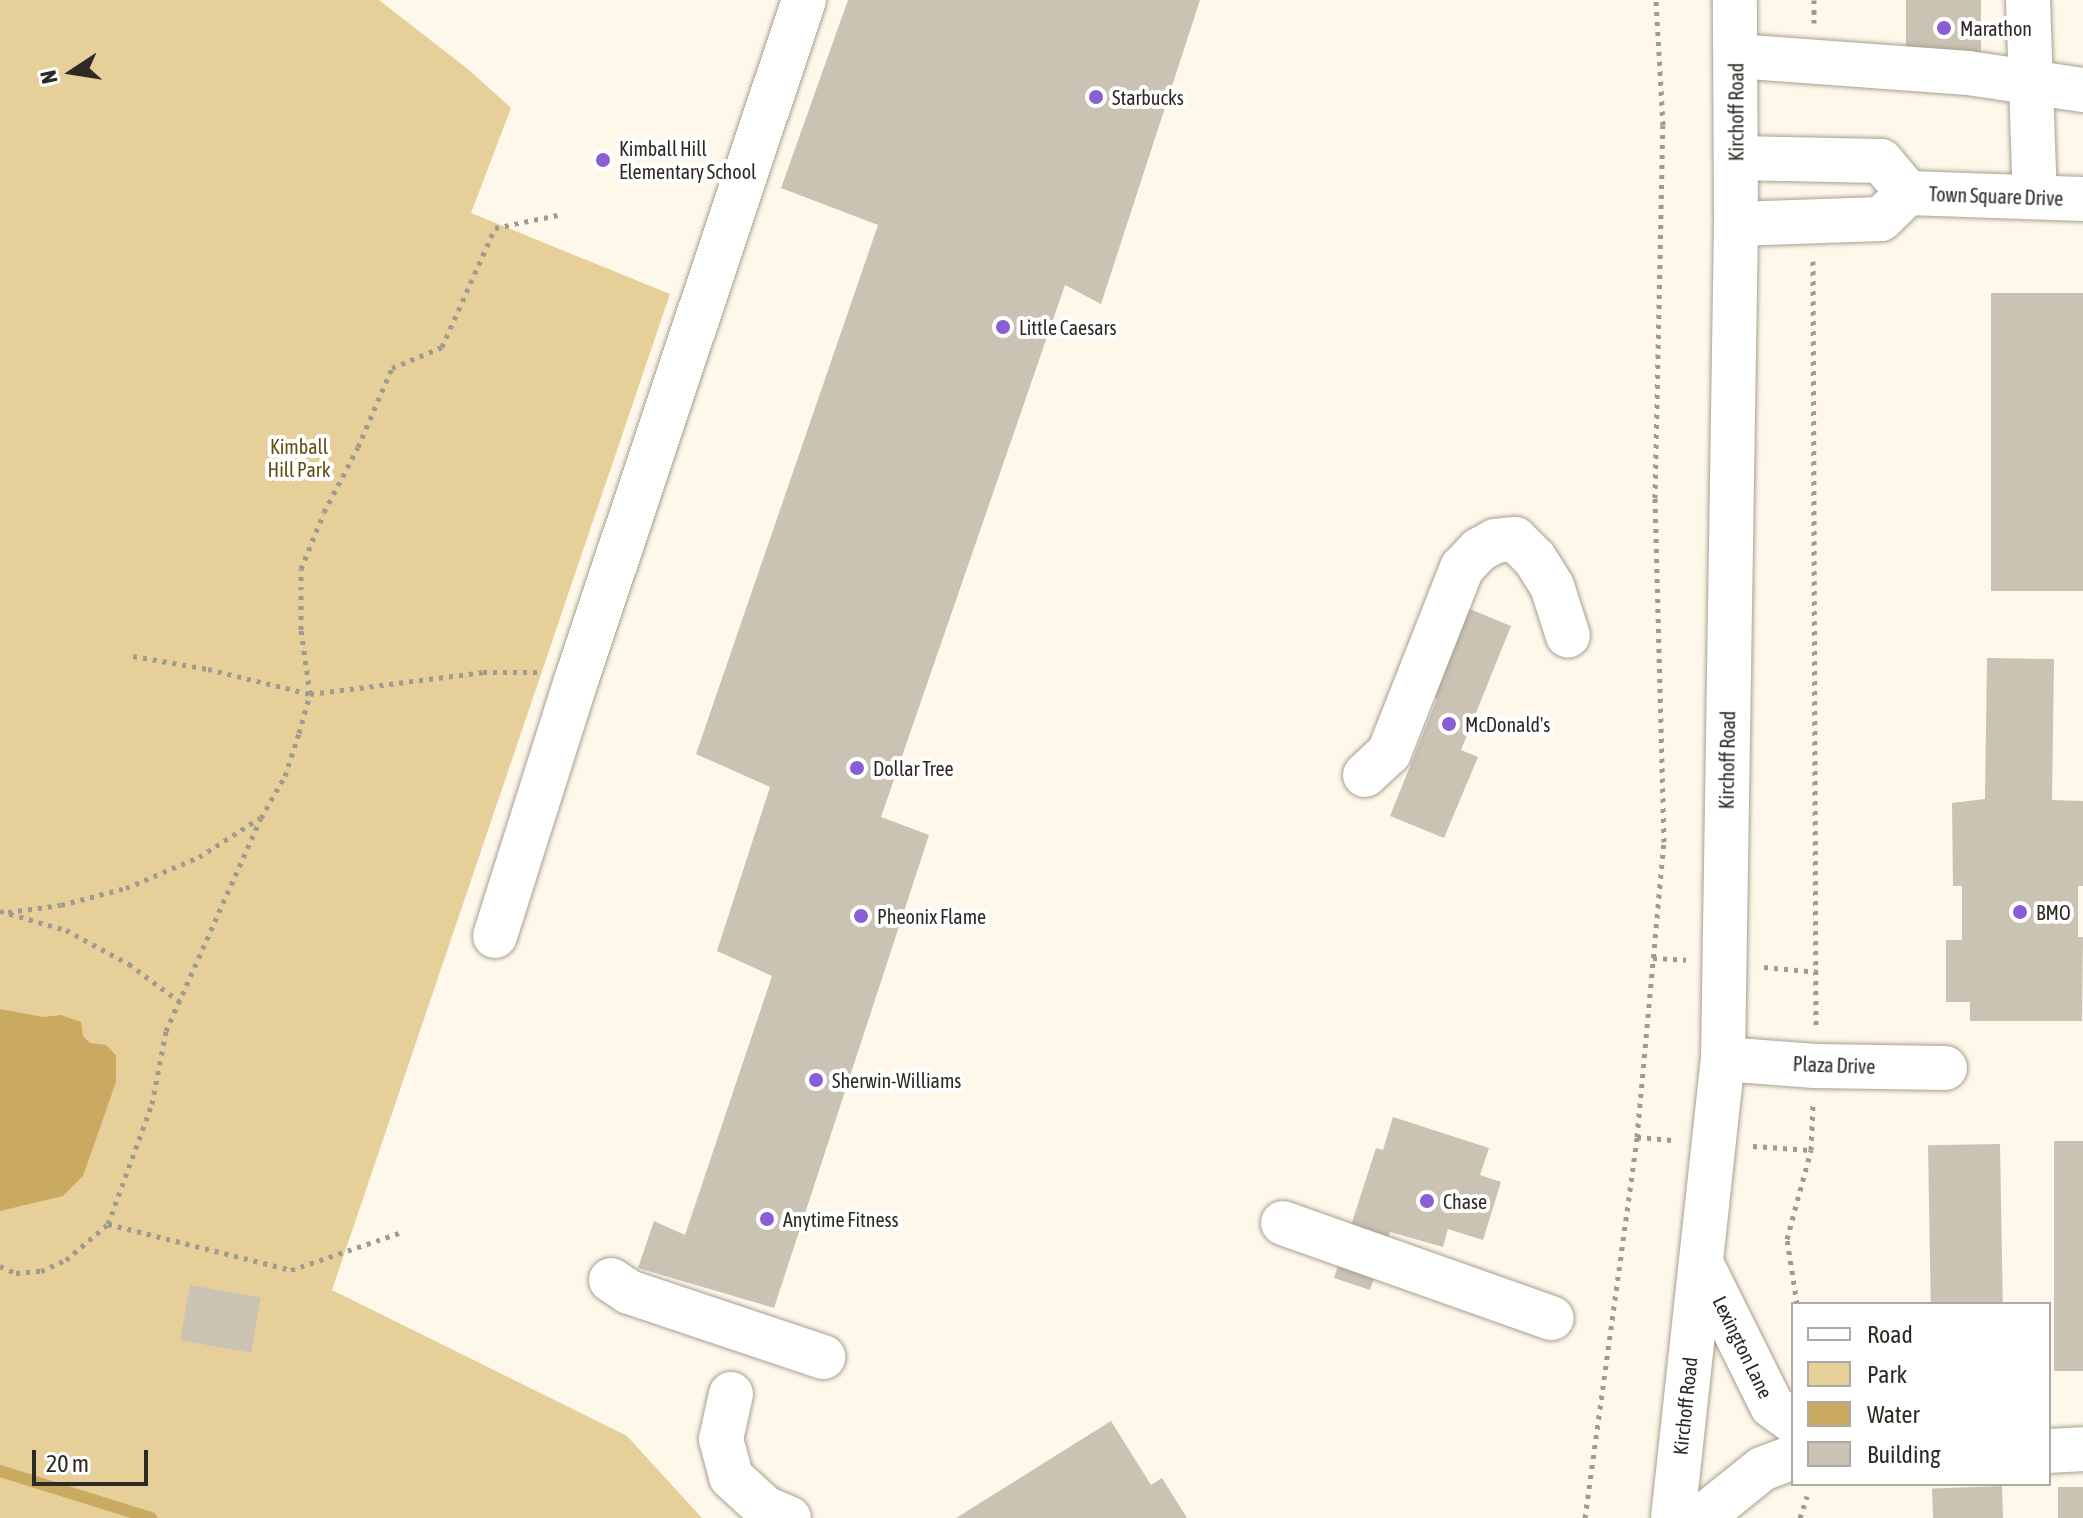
<!DOCTYPE html>
<html>
<head>
<meta charset="utf-8">
<style>
  body { margin:0 }
  #map { position:relative; width:2083px; height:1518px; overflow:hidden; background:#fef8ea; font-family:"Asap Condensed",sans-serif }
  div>[style] { position:absolute }
  .green>* { inset:0; background:#e6cf99 }
  .water>* { inset:0; background:#caaa60 }
  .stream>* { height:12px; margin:-6px; padding:0 6px; transform-origin:6px; border-radius:6px; background:#caaa60 }
  .building>* { inset:0; background:#cac2b2; transform-origin:0 0 }
  .path>* { height:5px; margin-top:-2.5px; transform-origin:0; background:repeating-linear-gradient(90deg,#a09b91 0 4px,transparent 0 10px) }
  .roads { filter:drop-shadow(0 0 2px #a7a090) drop-shadow(0 0 2px #a7a090) }
  .minor>* { height:44px; margin:-22px; padding:0 22px; transform-origin:22px; border-radius:22px; background:#fff }
  .major>* { height:44px; margin:-22px; padding:0 22px; transform-origin:22px; border-radius:22px; background:#fff }
  .dots>* { width:22px; height:22px; translate:-50% -50%; box-sizing:border-box; border:4px solid #fff; border-radius:50% }
  span { translate:-50% -50%; white-space:nowrap; text-align:center; line-height:1.15; -webkit-text-stroke:8px #fff; paint-order:stroke }
  .poi-label { font-size:20px; color:#2d2a24 }
  .left { translate:0 -50%; text-align:left }
  .street-label { font-size:20px; color:#2d2a24 }
  .park-label { font-size:20px; color:#634d13 }
  .legend { position:absolute; left:1791px; top:1302px; width:260px; height:184px; box-sizing:border-box; background:#fff; border:2px solid #abaaa7; margin:0; padding:10px 14px; list-style:none; font-size:24px; color:#2d2a24 }
  .legend li { display:flex; align-items:center; gap:16px; height:40px }
  .legend b { width:40px; border:2px solid #abaaa7 }
  .north { position:absolute; left:32px; top:32px; width:80px; height:80px; -webkit-text-stroke:6px #fff; paint-order:stroke; rotate:258deg; font-size:22px; font-weight:700; line-height:32px; text-align:center; color:#2d2a24 }
  .north::after { content:''; display:block; margin:auto; width:28px; height:36px; background:#2d2a24; clip-path:polygon(50% 0,100% 100%,50% 72%,0 100%) }
  .scale { position:absolute; left:32px; top:1450px; width:116px; height:36px; box-sizing:border-box; border:4px solid #2d2a24; border-top:0; padding-left:10px; font-size:24px; line-height:28px; white-space:nowrap; color:#2d2a24; -webkit-text-stroke:6px #fff; paint-order:stroke }
</style>
</head>
<body>
<div id="map">
  <div class="green">
    <div style="clip-path:polygon(0 0,379px 0,469px 70px,511px 108px,471px 213px,670px 294px,332px 1290px,627px 1436px,702px 1518px,0 1518px)"></div>
  </div>
  <div class="water">
    <div style="clip-path:polygon(0 1009px,43px 1017px,61px 1015px,81px 1022px,83px 1036px,90px 1043px,106px 1045px,116px 1055px,116px 1082px,83px 1176px,63px 1196px,0 1211px)"></div>
  </div>
  <div class="stream">
    <div style="left:0;top:1471px;width:158px;rotate:17.3deg"></div>
  </div>
  <div class="building">
    <div style="clip-path:polygon(848px 0,1200px 0,1101px 304px,1065px 285px,881px 817px,929px 835px,774px 1308px,638px 1268px,654px 1221px,685px 1235px,772px 976px,717px 951px,770px 787px,696px 754px,878px 225px,781px 188px)"></div>
    <div style="left:1906px;top:0;width:75px;height:56px"></div>
    <div style="left:2083px;top:293px;width:298px;height:92px;rotate:90deg"></div>
    <div style="clip-path:polygon(1460px 605px,1511px 626px,1461px 750px,1478px 757px,1444px 838px,1390px 816px,1437px 699px,1424px 693px)"></div>
    <div style="clip-path:polygon(1987px 658px,2054px 659px,2052px 800px,2083px 801px,2083px 886px,2078px 886px,2078px 937px,2083px 937px,2082px 1021px,1970px 1021px,1970px 1002px,1946px 1002px,1946px 940px,1962px 940px,1962px 886px,1953px 886px,1952px 803px,1985px 799px)"></div>
    <div style="clip-path:polygon(1393px 1117px,1489px 1148px,1480px 1175px,1501px 1182px,1483px 1240px,1448px 1229px,1443px 1247px,1390px 1232px,1370px 1290px,1334px 1278px,1376px 1148px,1383px 1150px)"></div>
    <div style="left:2054px;top:1141px;width:29px;height:230px"></div>
    <div style="left:2000px;top:1144px;width:160px;height:72px;rotate:89deg"></div>
    <div style="left:190px;top:1285px;width:72px;height:56px;rotate:10deg"></div>
    <div style="clip-path:polygon(1111px 1421px,1151px 1485px,1162px 1478px,1187px 1518px,956px 1518px)"></div>
    <div style="left:2002px;top:1486px;width:32px;height:70px;rotate:88deg"></div>
    <div style="left:2083px;top:1487px;width:31px;height:25px;rotate:90deg"></div>
  </div>
  <div class="path">
    <div style="left:1814px;top:0;width:23px;rotate:90deg"></div>
    <div style="left:1813px;top:261px;width:766px;rotate:89.78deg"></div>
    <div style="left:133px;top:656px;width:76px;rotate:9.8deg"></div>
    <div style="left:208px;top:669px;width:105px;rotate:13.8deg"></div>
    <div style="left:310px;top:694px;width:174px;rotate:-7.2deg"></div>
    <div style="left:483px;top:672px;width:55px"></div>
    <div style="left:0;top:911px;width:69px;rotate:16.1deg"></div>
    <div style="left:66px;top:930px;width:72px;rotate:28.4deg"></div>
    <div style="left:129px;top:964px;width:64px;rotate:36.7deg"></div>
    <div style="left:8px;top:912px;width:53px;rotate:-7.5deg"></div>
    <div style="left:61px;top:905px;width:67px;rotate:-14.7deg"></div>
    <div style="left:126px;top:888px;width:79px;rotate:-23deg"></div>
    <div style="left:199px;top:857px;width:72px;rotate:-32.6deg"></div>
    <div style="left:1653px;top:958px;width:33px;rotate:3deg"></div>
    <div style="left:1764px;top:967px;width:55px;rotate:5.2deg"></div>
    <div style="left:1637px;top:1137px;width:38px;rotate:5deg"></div>
    <div style="left:1753px;top:1146px;width:58px;rotate:3.9deg"></div>
    <div style="left:108px;top:1224px;width:189px;rotate:14.1deg"></div>
    <div style="left:291px;top:1270px;width:117px;rotate:-18.9deg"></div>
    <div style="left:0;top:1266px;width:17px;rotate:24deg"></div>
    <div style="left:16px;top:1273px;width:25px;rotate:-5deg"></div>
    <div style="left:41px;top:1271px;width:27px;rotate:-24deg"></div>
    <div style="left:66px;top:1260px;width:55px;rotate:-40.6deg"></div>
    <div style="left:108px;top:1224px;width:128px;rotate:-69.9deg"></div>
    <div style="left:152px;top:1104px;width:74px;rotate:-79.1deg"></div>
    <div style="left:166px;top:1031px;width:233px;rotate:-66deg"></div>
    <div style="left:261px;top:818px;width:48px;rotate:-60.3deg"></div>
    <div style="left:285px;top:776px;width:45px;rotate:-72deg"></div>
    <div style="left:299px;top:733px;width:41px;rotate:-74.2deg"></div>
    <div style="left:310px;top:694px;width:65px;rotate:-98deg"></div>
    <div style="left:301px;top:630px;width:61px;rotate:-90deg"></div>
    <div style="left:301px;top:569px;width:61px;rotate:-68deg"></div>
    <div style="left:324px;top:512px;width:73px;rotate:-62.4deg"></div>
    <div style="left:358px;top:447px;width:86px;rotate:-66.7deg"></div>
    <div style="left:392px;top:368px;width:54px;rotate:-22.8deg"></div>
    <div style="left:442px;top:347px;width:130px;rotate:-66deg"></div>
    <div style="left:495px;top:228px;width:64px;rotate:-11.7deg"></div>
    <div style="left:1797px;top:1304px;width:66px;rotate:-98.7deg"></div>
    <div style="left:1787px;top:1239px;width:92px;rotate:-74.9deg"></div>
    <div style="left:1811px;top:1150px;width:45px;rotate:-87.5deg"></div>
    <div style="left:1585px;top:1518px;width:385px;rotate:-82.2deg"></div>
    <div style="left:1637px;top:1137px;width:296px;rotate:-84.8deg"></div>
    <div style="left:1664px;top:842px;width:344px;rotate:-91.5deg"></div>
    <div style="left:1655px;top:498px;width:373px;rotate:-88.8deg"></div>
    <div style="left:1663px;top:125px;width:125px;rotate:-93.2deg"></div>
    <div style="left:1800px;top:1518px;width:23px;rotate:-72deg"></div>
  </div>
  <div class="roads">
    <div class="minor">
      <div style="left:2028px;top:0;width:197px;rotate:88deg"></div>
      <div style="left:1736px;top:56px;width:233px;rotate:4.2deg"></div>
      <div style="left:1968px;top:73px;width:116px;rotate:8.4deg"></div>
      <div style="left:1736px;top:158px;width:145px;rotate:1.2deg"></div>
      <div style="left:1881px;top:161px;width:42px;rotate:49.8deg"></div>
      <div style="left:1736px;top:224px;width:145px;rotate:-2deg"></div>
      <div style="left:1881px;top:219px;width:37px;rotate:-44deg"></div>
      <div style="left:1908px;top:193px;width:175px;rotate:2deg"></div>
      <div style="left:1365px;top:775px;width:33px;rotate:-43deg"></div>
      <div style="left:1389px;top:753px;width:199px;rotate:-68.5deg"></div>
      <div style="left:1462px;top:568px;width:25px;rotate:-47deg"></div>
      <div style="left:1479px;top:550px;width:18px;rotate:-29deg"></div>
      <div style="left:1495px;top:541px;width:20px;rotate:-6deg"></div>
      <div style="left:1515px;top:539px;width:28px;rotate:45deg"></div>
      <div style="left:1535px;top:559px;width:32px;rotate:58deg"></div>
      <div style="left:1552px;top:586px;width:52px;rotate:72.3deg"></div>
      <div style="left:495px;top:936px;width:268px;rotate:-72.4deg"></div>
      <div style="left:576px;top:681px;width:718px;rotate:-71.49deg"></div>
      <div style="left:1723px;top:1059px;width:92px;rotate:4.4deg"></div>
      <div style="left:1815px;top:1066px;width:130px;rotate:0.9deg"></div>
      <div style="left:1283px;top:1223px;width:285px;rotate:19.5deg"></div>
      <div style="left:1702px;top:1265px;width:157px;rotate:63.6deg"></div>
      <div style="left:1772px;top:1406px;width:26px;rotate:36deg"></div>
      <div style="left:611px;top:1280px;width:22px;rotate:34deg"></div>
      <div style="left:629px;top:1292px;width:205px;rotate:18.5deg"></div>
      <div style="left:731px;top:1394px;width:46px;rotate:102.5deg"></div>
      <div style="left:721px;top:1439px;width:39px;rotate:75deg"></div>
      <div style="left:731px;top:1477px;width:46px;rotate:42.4deg"></div>
      <div style="left:765px;top:1508px;width:26px;rotate:23deg"></div>
      <div style="left:2049px;top:1451px;width:34px;rotate:-3deg"></div>
      <div style="left:1701px;top:1518px;width:78px;rotate:-38.8deg"></div>
      <div style="left:1762px;top:1469px;width:33px;rotate:-21deg"></div>
    </div>
    <div class="major">
      <div style="left:1673px;top:1518px;width:462px;rotate:-83.8deg"></div>
      <div style="left:1723px;top:1059px;width:835px;rotate:-89.11deg"></div>
      <div style="left:1736px;top:224px;width:224px;rotate:-90.3deg"></div>
    </div>
  </div>
  <div class="dots">
    <div style="left:1944px;top:28px;background:#885dd6"></div>
    <div style="left:1096px;top:97px;background:#885dd6"></div>
    <div style="left:603px;top:160px;background:#885dd6"></div>
    <div style="left:1003px;top:327px;background:#885dd6"></div>
    <div style="left:1449px;top:724px;background:#885dd6"></div>
    <div style="left:857px;top:768px;background:#885dd6"></div>
    <div style="left:2020px;top:912px;background:#885dd6"></div>
    <div style="left:861px;top:916px;background:#885dd6"></div>
    <div style="left:816px;top:1080px;background:#885dd6"></div>
    <div style="left:1427px;top:1201px;background:#885dd6"></div>
    <div style="left:767px;top:1219px;background:#885dd6"></div>
  </div>
  <div class="poi-label">
    <span class="left" style="left:1960px;top:28px">Marathon</span>
    <span class="left" style="left:1112px;top:97px">Starbucks</span>
    <span class="left" style="left:619px;top:160px">Kimball Hill<br>Elementary School</span>
    <span class="left" style="left:1019px;top:327px">Little Caesars</span>
    <span class="left" style="left:1465px;top:724px">McDonald's</span>
    <span class="left" style="left:873px;top:768px">Dollar Tree</span>
    <span class="left" style="left:2036px;top:912px">BMO</span>
    <span class="left" style="left:877px;top:916px">Pheonix Flame</span>
    <span class="left" style="left:832px;top:1080px">Sherwin-Williams</span>
    <span class="left" style="left:1443px;top:1201px">Chase</span>
    <span class="left" style="left:783px;top:1219px">Anytime Fitness</span>
  </div>
  <div class="street-label">
    <span style="left:1736px;top:112px;rotate:-90deg">Kirchoff Road</span>
    <span style="left:1996px;top:196px;rotate:2deg">Town Square Drive</span>
    <span style="left:1727px;top:760px;rotate:-89deg">Kirchoff Road</span>
    <span style="left:1834px;top:1065px;rotate:2deg">Plaza Drive</span>
    <span style="left:1743px;top:1347px;rotate:64deg">Lexington Lane</span>
    <span style="left:1685px;top:1406px;rotate:-84deg">Kirchoff Road</span>
  </div>
  <div class="park-label">
    <span style="left:299px;top:458px">Kimball<br>Hill Park</span>
  </div>
  <ul class="legend">
  <li><b style="height:10px;background:#fff"></b>Road</li>
  <li><b style="height:22px;background:#e6cf99"></b>Park</li>
  <li><b style="height:22px;background:#caaa60"></b>Water</li>
  <li><b style="height:22px;background:#cac2b2"></b>Building</li>
  </ul>
  <div class="north">N</div>
  <div class="scale">20 m</div>
</div>
</body>
</html>
